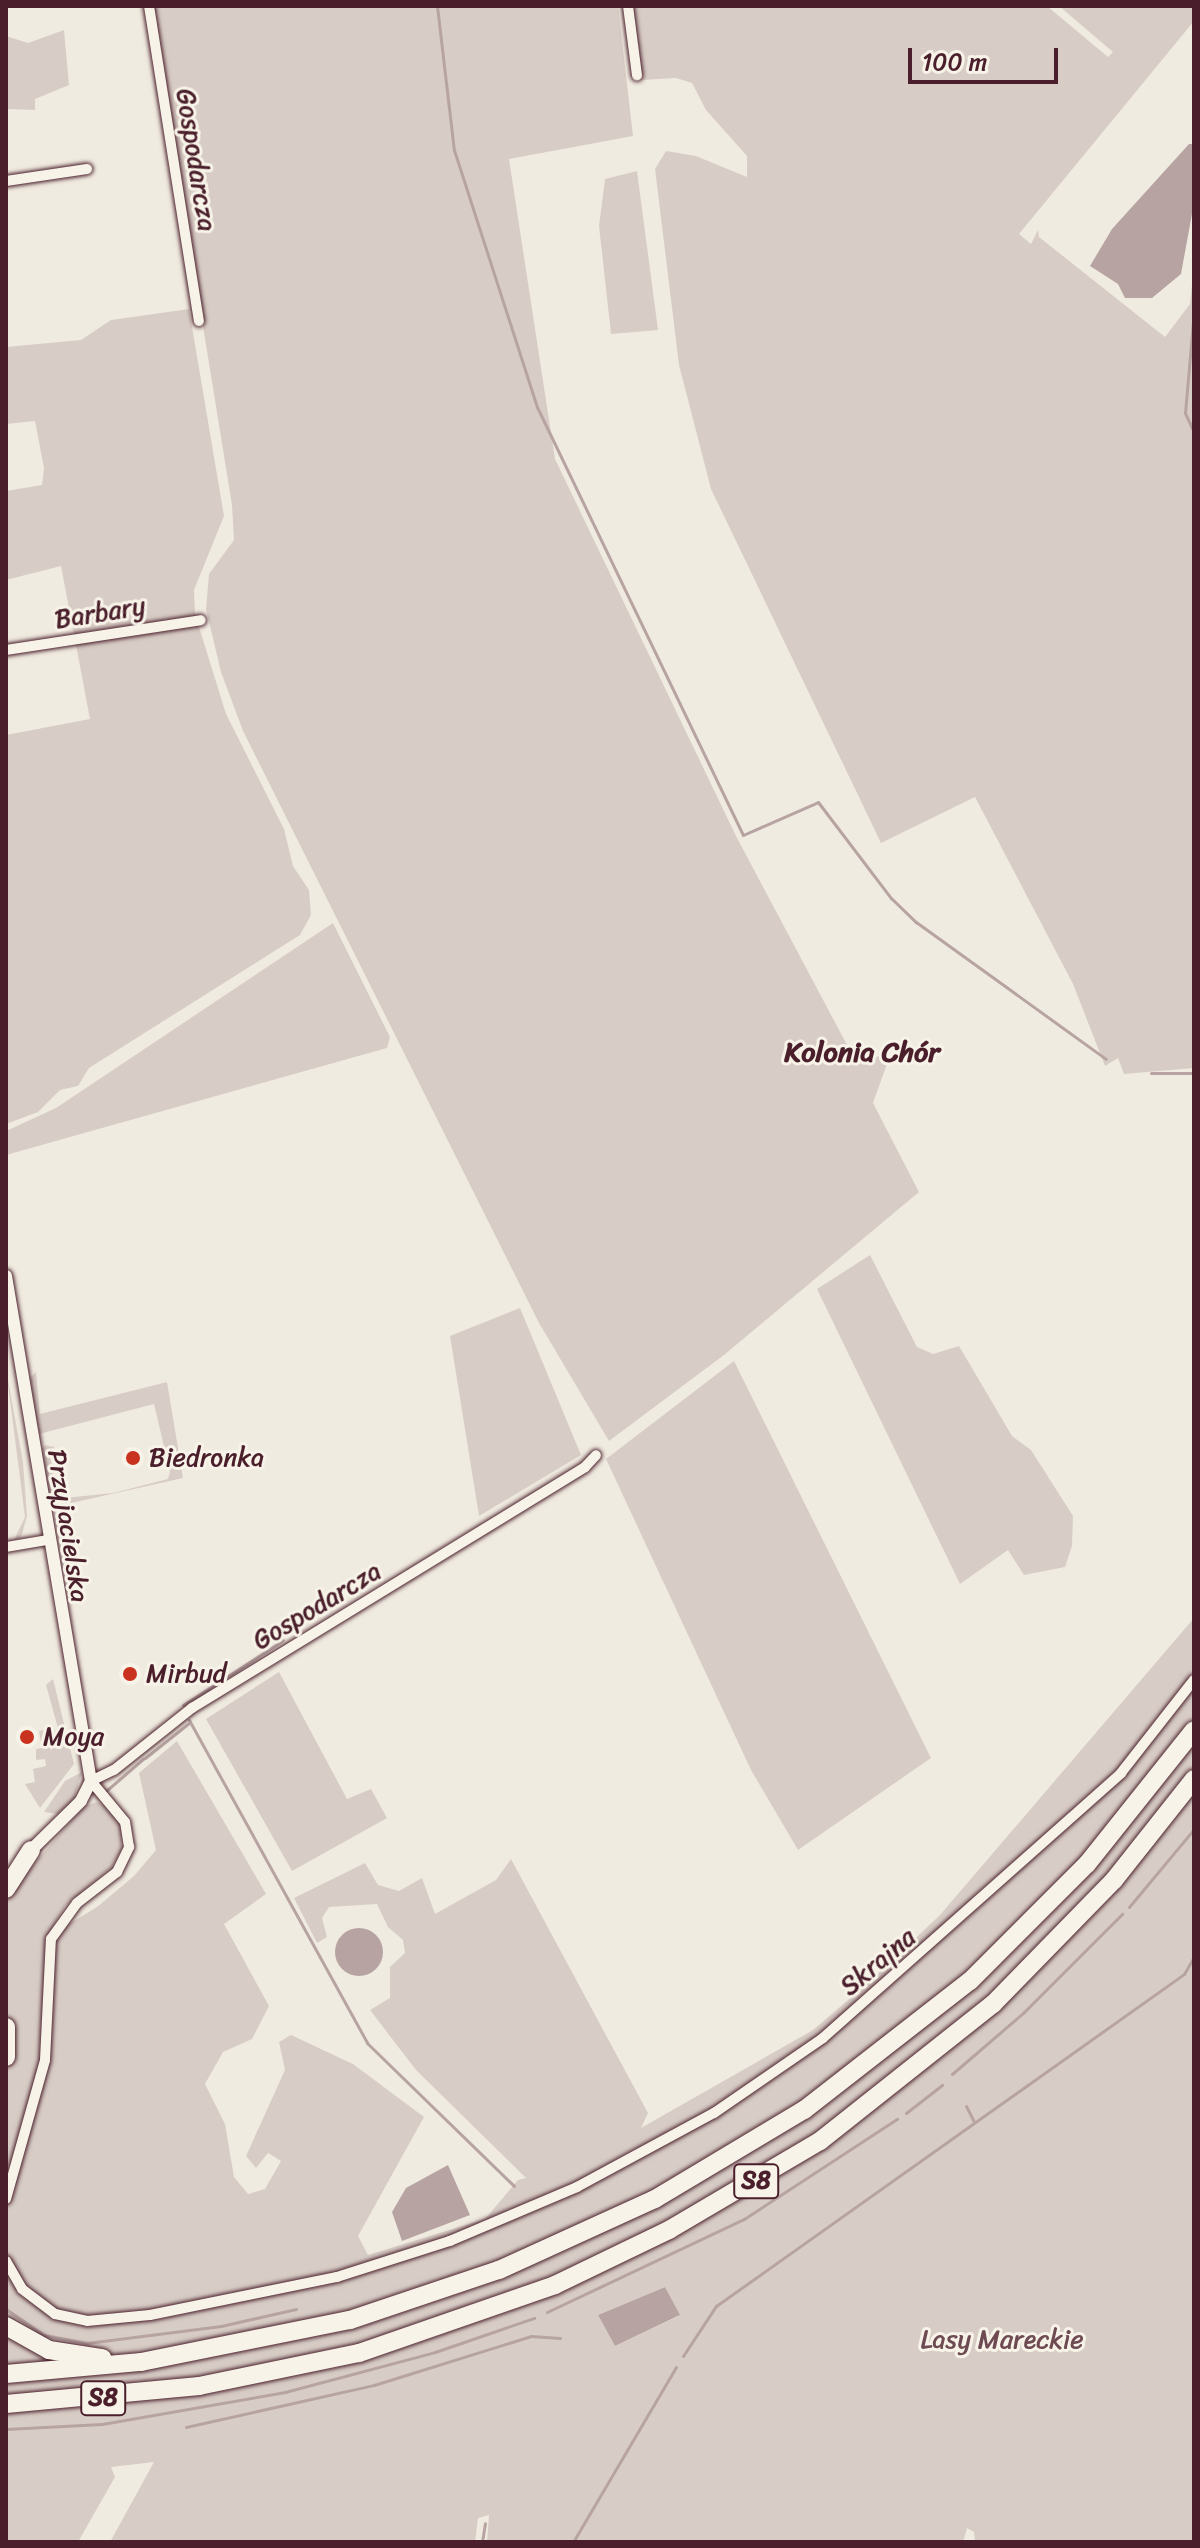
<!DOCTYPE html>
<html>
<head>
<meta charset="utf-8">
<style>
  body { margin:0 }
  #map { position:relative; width:1200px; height:2548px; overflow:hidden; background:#f0ebe0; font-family:Sriracha,sans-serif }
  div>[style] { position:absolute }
  .green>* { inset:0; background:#d8cdc6 }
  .water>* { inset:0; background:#b7a4a2 }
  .round { border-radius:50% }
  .stream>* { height:3px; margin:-1.5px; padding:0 1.5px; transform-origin:1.5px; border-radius:1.5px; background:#b7a4a2 }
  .roads { filter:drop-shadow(0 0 2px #4a1f2b) drop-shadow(0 0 2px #4a1f2b) }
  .minor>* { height:10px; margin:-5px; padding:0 5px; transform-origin:5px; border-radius:5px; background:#f7f3e8 }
  .tertiary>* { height:12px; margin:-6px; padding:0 6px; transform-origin:6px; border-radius:6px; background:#f7f3e8 }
  .motorway>* { height:18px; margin:-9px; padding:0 9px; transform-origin:9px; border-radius:9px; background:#f7f3e8 }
  .dots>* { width:22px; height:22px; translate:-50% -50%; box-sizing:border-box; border:4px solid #f7f3e8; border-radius:50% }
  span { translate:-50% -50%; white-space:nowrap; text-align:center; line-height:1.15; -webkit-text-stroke:6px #f7f3e8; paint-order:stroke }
  .shield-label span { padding:2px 6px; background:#f7f3e8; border:2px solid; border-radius:6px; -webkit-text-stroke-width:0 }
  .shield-label { font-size:24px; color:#4a1f2b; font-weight:700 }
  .street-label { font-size:26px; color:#4a1f2b }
  .poi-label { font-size:26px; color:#4a1f2b }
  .left { translate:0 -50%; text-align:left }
  .park-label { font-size:26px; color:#6e4a52 }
  .neighbourhood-label { font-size:28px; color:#4a1f2b; font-weight:700 }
  .frame { position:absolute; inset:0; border:8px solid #4a1f2b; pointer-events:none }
  .scale { position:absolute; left:908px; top:48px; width:150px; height:36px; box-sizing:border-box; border:4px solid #4a1f2b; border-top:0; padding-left:10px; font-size:24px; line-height:28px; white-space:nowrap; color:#4a1f2b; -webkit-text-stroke:6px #f7f3e8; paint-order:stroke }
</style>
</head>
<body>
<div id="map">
  <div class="green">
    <div style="clip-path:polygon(151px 6px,618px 6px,633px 136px,509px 159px,555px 459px,736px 836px,854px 1058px,874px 1059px,884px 1052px,888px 1061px,873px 1103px,919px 1192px,724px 1355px,609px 1441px,539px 1323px,243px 731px,221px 672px,206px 609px,209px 574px,234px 540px,232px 505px)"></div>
    <div style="clip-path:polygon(632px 6px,1047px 6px,1108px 57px,1113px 52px,1059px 6px,1194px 6px,1194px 21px,1019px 234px,1031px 244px,1038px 230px,1039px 237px,1165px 337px,1190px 304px,1194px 265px,1194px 1068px,1124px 1074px,1118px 1058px,1105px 1066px,1073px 984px,975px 797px,881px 843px,711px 489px,679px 365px,655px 169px,666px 151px,696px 156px,747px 177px,747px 156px,706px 110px,692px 83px,676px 78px,641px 80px)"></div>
    <div style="clip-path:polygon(64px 30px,69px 85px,35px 99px,35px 110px,6px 109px,6px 36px,28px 43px)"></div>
    <div style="clip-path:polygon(637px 171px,658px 330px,611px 334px,599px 226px,605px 179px)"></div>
    <div style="clip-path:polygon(189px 309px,224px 516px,194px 590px,195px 614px,226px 714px,284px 829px,293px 866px,309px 890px,311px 915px,300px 935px,89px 1068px,78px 1086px,60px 1090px,38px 1112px,6px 1124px,6px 735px,90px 719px,61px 566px,6px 580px,6px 491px,42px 485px,44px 468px,35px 421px,6px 424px,6px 347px,81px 340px,111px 320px)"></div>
    <div style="clip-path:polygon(333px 923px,390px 1037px,387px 1048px,6px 1155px,6px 1131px,56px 1108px)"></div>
    <div style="clip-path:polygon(870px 1255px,917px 1347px,933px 1354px,959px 1346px,1012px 1436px,1031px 1450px,1073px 1516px,1072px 1546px,1065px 1567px,1024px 1575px,1008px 1550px,960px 1584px,817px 1289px)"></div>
    <div style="clip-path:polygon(520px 1308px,581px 1455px,479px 1516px,450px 1336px)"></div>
    <div style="clip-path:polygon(734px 1361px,931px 1758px,798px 1850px,751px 1770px,606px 1459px)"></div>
    <div style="clip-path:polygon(6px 1369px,23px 1462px,27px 1516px,21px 1538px,14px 1540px,25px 1517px)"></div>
    <div style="clip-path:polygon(36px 1372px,40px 1414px,167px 1382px,183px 1478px,49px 1508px,40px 1451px,45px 1445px,55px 1447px,48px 1451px,51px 1461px,56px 1483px,63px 1482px,65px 1491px,53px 1493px,55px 1499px,113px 1493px,168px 1479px,170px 1472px,154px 1404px,39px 1434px,29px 1379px)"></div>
    <div style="clip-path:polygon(evenodd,1194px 1618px,1194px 2542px,975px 2542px,974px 2532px,967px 2528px,963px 2542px,487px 2542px,489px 2515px,478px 2518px,475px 2542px,110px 2542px,154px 2462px,111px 2467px,115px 2477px,78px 2542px,6px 2542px,6px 1897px,84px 1806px,97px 1802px,109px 1809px,121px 1827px,121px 1851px,111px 1868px,65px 1906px,46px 1938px,97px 1907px,134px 1876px,156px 1850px,139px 1773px,177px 1741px,266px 1894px,224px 1924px,269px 2006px,252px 2039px,223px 2052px,205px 2084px,225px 2124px,234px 2177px,248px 2194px,265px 2189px,281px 2161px,268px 2153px,256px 2168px,246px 2156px,285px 2070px,279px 2042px,291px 2035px,353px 2064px,424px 2117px,358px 2236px,368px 2255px,485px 2219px,518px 2180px,526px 2178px,416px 2070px,370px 2010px,390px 1998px,390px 1967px,405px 1953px,403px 1940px,388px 1927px,377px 1904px,329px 1907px,322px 1918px,327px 1937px,317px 1943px,294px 1898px,365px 1863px,378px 1885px,399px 1891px,422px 1878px,435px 1914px,496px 1880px,511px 1859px,648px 2113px,641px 2128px,813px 2030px,867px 1984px,940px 1915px,1194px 1618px,665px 2287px,679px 2316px,615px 2346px,598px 2315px,665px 2287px)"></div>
    <div style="clip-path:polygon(279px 1672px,347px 1799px,371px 1789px,387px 1818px,292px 1871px,206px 1719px)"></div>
    <div style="clip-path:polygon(53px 1679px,74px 1764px,40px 1808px,25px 1784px,35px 1782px,33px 1769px,46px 1766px,45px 1759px,36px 1760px,36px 1749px,42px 1748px,39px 1731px,44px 1730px,46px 1739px,58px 1728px,46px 1685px)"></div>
    <div style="clip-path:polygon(82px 1772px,73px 1801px,58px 1814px,44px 1812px,65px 1781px)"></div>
  </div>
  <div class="water">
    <div style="clip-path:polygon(1189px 144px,1194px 144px,1194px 203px,1181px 274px,1152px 298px,1125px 298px,1118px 284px,1090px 266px,1112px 229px)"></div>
    <div class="round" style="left:335px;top:1928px;width:48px;height:48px"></div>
    <div style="clip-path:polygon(448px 2165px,470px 2215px,402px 2241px,392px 2212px,406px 2188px)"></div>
    <div style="clip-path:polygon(665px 2287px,680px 2315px,615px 2346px,598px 2315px)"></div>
  </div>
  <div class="stream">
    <div style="left:437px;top:6px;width:145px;rotate:83.3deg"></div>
    <div style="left:454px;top:150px;width:270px;rotate:72.1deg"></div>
    <div style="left:537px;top:407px;width:475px;rotate:64.3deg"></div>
    <div style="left:743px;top:835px;width:82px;rotate:-23.7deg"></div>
    <div style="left:818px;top:802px;width:121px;rotate:52.8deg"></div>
    <div style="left:891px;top:898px;width:35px;rotate:44deg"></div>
    <div style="left:916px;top:922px;width:234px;rotate:35.8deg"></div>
    <div style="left:1194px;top:310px;width:103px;rotate:95deg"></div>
    <div style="left:1185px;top:413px;width:21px;rotate:65deg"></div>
    <div style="left:1151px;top:1073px;width:43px"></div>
    <div style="left:183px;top:1705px;width:119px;rotate:-33deg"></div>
    <div style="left:189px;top:1720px;width:369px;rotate:61.1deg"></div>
    <div style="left:367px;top:2043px;width:205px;rotate:44.2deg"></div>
    <div style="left:145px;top:1758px;width:56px;rotate:-38.5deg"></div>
    <div style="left:107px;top:1790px;width:48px;rotate:-40.7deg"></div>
    <div style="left:1129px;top:1907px;width:102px;rotate:-50.2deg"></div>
    <div style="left:952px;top:2074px;width:95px;rotate:-40.7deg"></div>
    <div style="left:1024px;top:2012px;width:139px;rotate:-45deg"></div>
    <div style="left:966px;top:2106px;width:16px;rotate:63deg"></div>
    <div style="left:906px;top:2113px;width:46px;rotate:-37.9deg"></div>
    <div style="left:6px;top:2309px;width:46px;rotate:34.4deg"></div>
    <div style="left:44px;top:2335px;width:44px;rotate:10.5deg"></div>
    <div style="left:87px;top:2343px;width:135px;rotate:-7.2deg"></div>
    <div style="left:221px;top:2326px;width:77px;rotate:-12.8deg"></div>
    <div style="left:547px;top:2312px;width:218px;rotate:-25.3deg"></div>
    <div style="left:744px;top:2219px;width:183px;rotate:-33.2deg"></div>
    <div style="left:683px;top:2356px;width:60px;rotate:-56.6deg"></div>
    <div style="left:716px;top:2306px;width:574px;rotate:-35.35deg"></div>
    <div style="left:1184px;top:1974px;width:20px;rotate:-60deg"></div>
    <div style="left:186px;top:2427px;width:193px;rotate:-12.6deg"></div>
    <div style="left:374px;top:2385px;width:164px;rotate:-17.3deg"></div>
    <div style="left:531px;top:2336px;width:29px;rotate:4deg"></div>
    <div style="left:6px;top:2429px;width:96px;rotate:-3deg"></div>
    <div style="left:102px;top:2424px;width:186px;rotate:-9.9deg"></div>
    <div style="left:285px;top:2392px;width:155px;rotate:-14.9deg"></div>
    <div style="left:435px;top:2352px;width:105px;rotate:-19deg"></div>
    <div style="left:482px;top:2542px;width:19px;rotate:-81deg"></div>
    <div style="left:573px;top:2542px;width:203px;rotate:-59.5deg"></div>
  </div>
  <div class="roads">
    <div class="minor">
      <div style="left:149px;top:6px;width:319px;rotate:81deg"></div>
      <div style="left:628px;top:6px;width:70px;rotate:82.6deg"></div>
      <div style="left:6px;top:181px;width:82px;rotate:-8.4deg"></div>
      <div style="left:6px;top:650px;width:197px;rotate:-8.7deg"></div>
      <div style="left:6px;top:1547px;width:42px;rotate:-9.7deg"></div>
      <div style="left:6px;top:2199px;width:144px;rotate:-74.3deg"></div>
      <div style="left:45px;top:2060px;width:121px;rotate:-87.2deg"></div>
      <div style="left:51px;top:1939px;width:44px;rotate:-54.2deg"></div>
      <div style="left:77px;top:1903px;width:51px;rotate:-37.8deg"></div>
      <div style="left:117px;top:1872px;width:28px;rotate:-64deg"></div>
      <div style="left:129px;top:1847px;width:25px;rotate:-99deg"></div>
      <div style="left:125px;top:1822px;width:53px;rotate:-129.7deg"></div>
      <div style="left:91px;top:1781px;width:25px;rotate:-26deg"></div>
      <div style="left:114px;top:1770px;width:100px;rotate:-38.5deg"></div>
      <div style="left:192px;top:1708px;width:461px;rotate:-31.5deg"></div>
      <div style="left:585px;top:1467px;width:16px;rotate:-47deg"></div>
      <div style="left:6px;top:2261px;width:32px;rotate:60deg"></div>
      <div style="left:22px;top:2289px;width:41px;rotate:37.1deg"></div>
      <div style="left:55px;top:2314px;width:33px;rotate:12deg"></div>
      <div style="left:87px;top:2321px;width:63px;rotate:-5.4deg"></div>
      <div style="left:150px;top:2315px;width:191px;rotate:-11.5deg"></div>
      <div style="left:337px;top:2277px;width:119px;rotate:-17.7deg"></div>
      <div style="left:450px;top:2241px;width:138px;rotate:-23deg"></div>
      <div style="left:577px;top:2187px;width:156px;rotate:-28.4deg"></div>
      <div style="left:714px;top:2113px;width:132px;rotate:-34.5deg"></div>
      <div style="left:823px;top:2038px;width:399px;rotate:-41.6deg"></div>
      <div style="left:1121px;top:1773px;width:118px;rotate:-51.9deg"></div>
    </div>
    <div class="tertiary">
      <div style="left:6px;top:1276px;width:512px;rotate:80.45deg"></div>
      <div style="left:91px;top:1781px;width:22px;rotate:117deg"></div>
      <div style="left:81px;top:1801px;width:74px;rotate:135.5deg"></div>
    </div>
    <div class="motorway">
      <div style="left:6px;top:1889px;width:46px;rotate:-57.3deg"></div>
      <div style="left:6px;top:2027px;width:30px;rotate:90deg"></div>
      <div style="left:6px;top:2326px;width:49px;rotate:29.2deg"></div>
      <div style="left:49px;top:2350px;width:54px;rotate:8.6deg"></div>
      <div style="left:6px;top:2374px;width:136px;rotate:-5.1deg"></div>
      <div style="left:141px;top:2362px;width:213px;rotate:-11.4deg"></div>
      <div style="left:350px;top:2320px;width:157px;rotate:-18.6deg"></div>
      <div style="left:499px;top:2270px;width:171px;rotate:-24.5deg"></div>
      <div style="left:655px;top:2199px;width:174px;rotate:-30.9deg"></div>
      <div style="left:804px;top:2110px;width:210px;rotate:-37.9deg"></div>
      <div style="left:970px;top:1981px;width:165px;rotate:-45deg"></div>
      <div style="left:1087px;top:1864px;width:171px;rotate:-51.4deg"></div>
      <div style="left:6px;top:2404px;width:194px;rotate:-5.3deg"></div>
      <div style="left:199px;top:2386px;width:163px;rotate:-11.7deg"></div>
      <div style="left:359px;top:2353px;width:207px;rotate:-19.1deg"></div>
      <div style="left:555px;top:2285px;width:127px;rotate:-25.8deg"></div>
      <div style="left:669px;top:2230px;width:175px;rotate:-30.5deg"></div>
      <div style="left:820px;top:2141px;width:221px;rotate:-38.4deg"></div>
      <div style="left:993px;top:2004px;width:173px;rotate:-45.7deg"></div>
      <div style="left:1114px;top:1880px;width:129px;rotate:-51.6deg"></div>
    </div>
  </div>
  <div class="dots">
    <div style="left:133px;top:1458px;background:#c8321e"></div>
    <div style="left:130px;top:1674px;background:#c8321e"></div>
    <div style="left:27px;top:1737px;background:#c8321e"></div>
  </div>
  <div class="shield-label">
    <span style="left:756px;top:2181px">S8</span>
    <span style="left:103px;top:2398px">S8</span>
  </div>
  <div class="street-label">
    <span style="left:196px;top:160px;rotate:81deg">Gospodarcza</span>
    <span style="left:100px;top:613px;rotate:-9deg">Barbary</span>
    <span style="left:68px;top:1526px;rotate:81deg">Przyjacielska</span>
    <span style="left:317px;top:1606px;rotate:-31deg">Gospodarcza</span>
    <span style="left:878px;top:1962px;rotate:-40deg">Skrajna</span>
  </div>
  <div class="poi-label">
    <span class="left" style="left:149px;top:1458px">Biedronka</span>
    <span class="left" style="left:146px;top:1674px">Mirbud</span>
    <span class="left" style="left:43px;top:1737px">Moya</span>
  </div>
  <div class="park-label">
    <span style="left:1002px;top:2340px">Lasy Mareckie</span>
  </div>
  <div class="neighbourhood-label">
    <span style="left:862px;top:1052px">Kolonia Chór</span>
  </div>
  <div class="frame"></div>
  <div class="scale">100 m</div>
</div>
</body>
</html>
